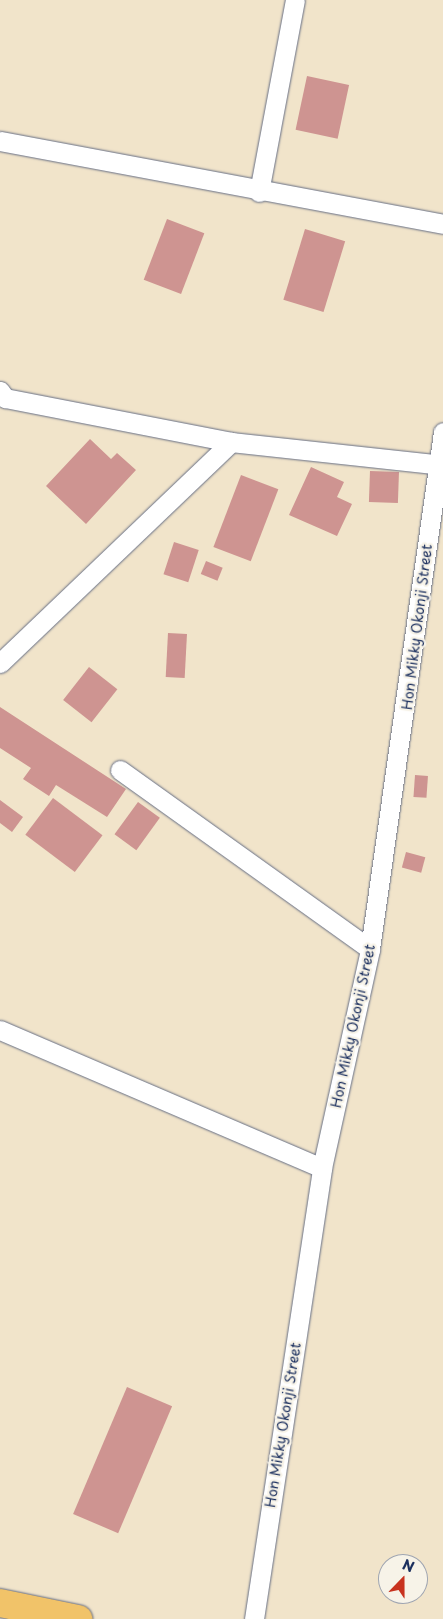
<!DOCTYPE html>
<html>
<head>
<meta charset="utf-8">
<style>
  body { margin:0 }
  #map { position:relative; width:443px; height:1619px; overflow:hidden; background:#f1e4ca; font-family:"Playpen Sans",sans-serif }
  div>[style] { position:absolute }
  .building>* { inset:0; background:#ce9491; transform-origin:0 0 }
  .roads { filter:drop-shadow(0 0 1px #666e84) drop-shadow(0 0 1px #666e84) }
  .minor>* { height:19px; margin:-9.5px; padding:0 9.5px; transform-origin:9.5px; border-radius:9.5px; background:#fff }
  .primary>* { height:28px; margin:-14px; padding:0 14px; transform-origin:14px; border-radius:14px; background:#f1c369 }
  span { translate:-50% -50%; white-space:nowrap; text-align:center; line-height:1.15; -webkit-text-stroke:4.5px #f7f3e8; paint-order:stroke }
  .street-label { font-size:14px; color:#1b2f5e }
  .north { position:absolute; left:378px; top:1554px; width:50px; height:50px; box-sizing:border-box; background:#f7f3e8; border:1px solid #9fa5b1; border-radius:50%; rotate:22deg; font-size:14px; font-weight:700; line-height:20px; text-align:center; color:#1b2f5e }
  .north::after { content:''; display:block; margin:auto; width:18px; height:22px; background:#c8321e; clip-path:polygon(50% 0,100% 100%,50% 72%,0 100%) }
</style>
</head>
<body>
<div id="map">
  <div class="building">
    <div style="left:307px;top:76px;width:43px;height:55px;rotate:12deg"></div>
    <div style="left:167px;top:219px;width:40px;height:65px;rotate:21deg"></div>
    <div style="left:305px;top:229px;width:42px;height:74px;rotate:17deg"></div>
    <div style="clip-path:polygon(90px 439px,111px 459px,117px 453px,136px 470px,86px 524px,46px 486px)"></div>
    <div style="clip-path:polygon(311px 467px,344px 482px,337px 497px,352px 504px,337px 536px,289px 515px)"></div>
    <div style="left:370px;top:471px;width:29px;height:31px;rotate:2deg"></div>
    <div style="left:241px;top:475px;width:40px;height:77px;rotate:21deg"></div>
    <div style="left:174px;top:542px;width:26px;height:34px;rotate:18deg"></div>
    <div style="left:206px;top:561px;width:18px;height:14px;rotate:22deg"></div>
    <div style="left:168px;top:633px;width:19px;height:44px;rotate:3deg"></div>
    <div style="left:89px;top:667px;width:36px;height:42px;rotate:38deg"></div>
    <div style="clip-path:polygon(0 707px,126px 789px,107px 817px,56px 785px,49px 796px,23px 779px,31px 768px,0 748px)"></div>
    <div style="left:415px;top:775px;width:13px;height:22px;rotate:4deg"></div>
    <div style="left:53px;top:798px;width:62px;height:46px;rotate:37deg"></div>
    <div style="clip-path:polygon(0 800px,23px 817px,12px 832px,0 823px)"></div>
    <div style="left:138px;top:802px;width:27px;height:40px;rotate:36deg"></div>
    <div style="left:406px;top:852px;width:20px;height:16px;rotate:15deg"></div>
    <div style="left:127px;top:1387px;width:49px;height:138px;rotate:23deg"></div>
  </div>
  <div class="roads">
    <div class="minor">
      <div style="left:0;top:141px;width:451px;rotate:10.6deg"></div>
      <div style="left:259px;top:192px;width:195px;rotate:-79.4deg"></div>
      <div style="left:0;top:391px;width:9px;rotate:54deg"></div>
      <div style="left:5px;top:398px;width:230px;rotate:11deg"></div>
      <div style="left:231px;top:442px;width:213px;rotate:6.2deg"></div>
      <div style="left:0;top:663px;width:320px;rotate:-43.7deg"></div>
      <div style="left:120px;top:770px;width:307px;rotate:35.6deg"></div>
      <div style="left:0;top:1030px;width:350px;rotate:23.2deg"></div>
      <div style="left:254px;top:1619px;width:456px;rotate:-81.4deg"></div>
      <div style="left:322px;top:1168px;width:224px;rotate:-77.6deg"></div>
      <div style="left:370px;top:949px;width:522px;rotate:-81.96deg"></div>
    </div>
    <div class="primary">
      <div style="left:0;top:1603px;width:80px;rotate:11.6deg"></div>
    </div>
  </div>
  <div class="street-label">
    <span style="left:417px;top:627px;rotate:-83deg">Hon Mikky Okonji Street</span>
    <span style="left:353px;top:1026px;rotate:-78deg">Hon Mikky Okonji Street</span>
    <span style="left:283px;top:1425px;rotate:-81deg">Hon Mikky Okonji Street</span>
  </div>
  <div class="north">N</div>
</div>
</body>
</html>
